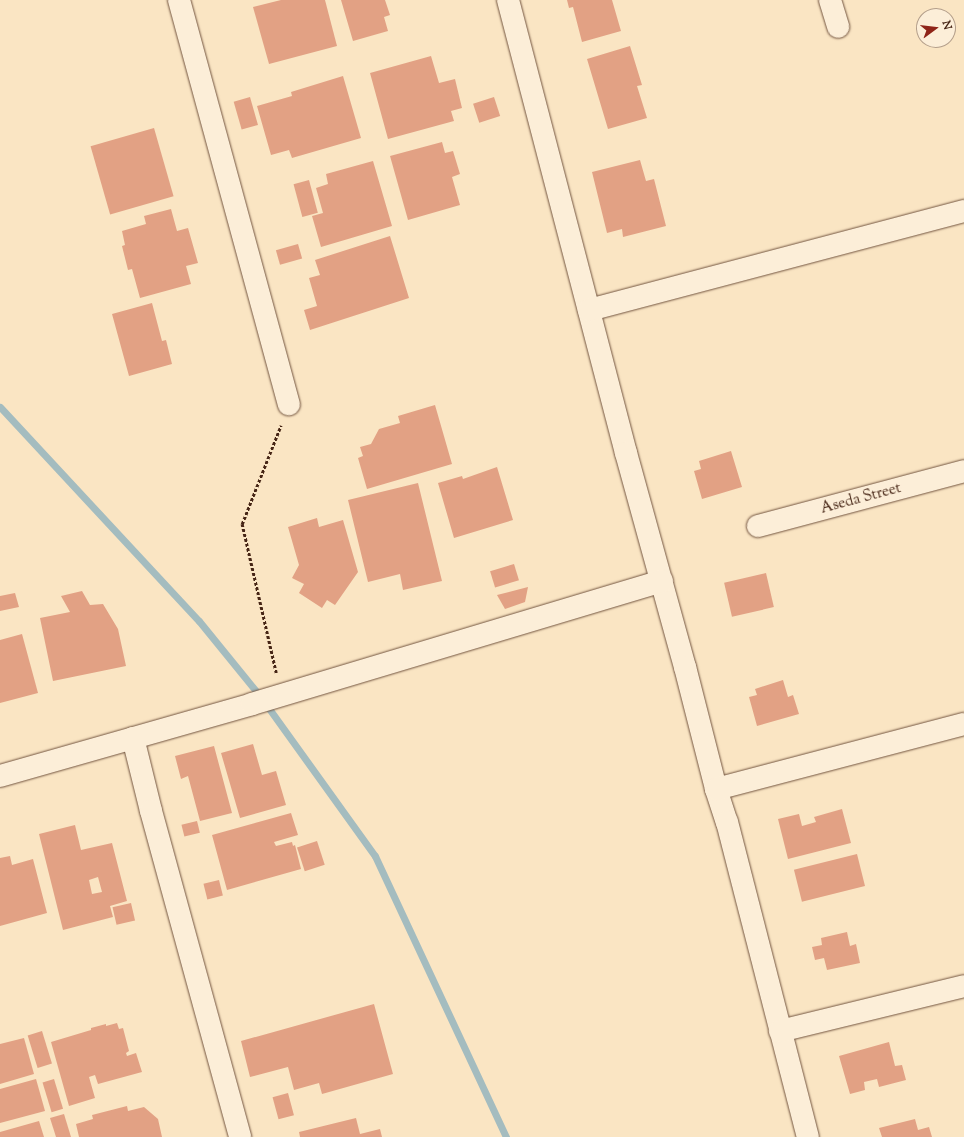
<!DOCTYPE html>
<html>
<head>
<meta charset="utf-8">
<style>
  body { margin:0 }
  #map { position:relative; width:964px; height:1137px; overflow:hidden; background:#fae5c3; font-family:"Sorts Mill Goudy",serif }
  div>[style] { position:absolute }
  .stream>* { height:7px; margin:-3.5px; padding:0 3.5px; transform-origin:3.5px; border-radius:3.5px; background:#a4bcbf }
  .building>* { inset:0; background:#e2a184; transform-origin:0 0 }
  .path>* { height:2.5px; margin-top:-1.25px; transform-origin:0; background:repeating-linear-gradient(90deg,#462515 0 3px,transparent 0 5px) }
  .roads { filter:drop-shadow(0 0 1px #735540) drop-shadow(0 0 1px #735540) }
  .street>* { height:22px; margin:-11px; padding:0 11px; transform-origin:11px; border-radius:11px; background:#fceed8 }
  span { translate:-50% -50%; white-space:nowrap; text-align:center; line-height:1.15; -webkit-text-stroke:3px #fceed8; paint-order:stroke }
  .street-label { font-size:15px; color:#462515 }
  .north { position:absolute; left:916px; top:8px; width:40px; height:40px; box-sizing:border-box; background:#fceed8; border:1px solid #b39e8a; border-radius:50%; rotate:75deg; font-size:11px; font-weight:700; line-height:16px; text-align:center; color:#462515 }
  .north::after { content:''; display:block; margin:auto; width:14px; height:18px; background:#8f2418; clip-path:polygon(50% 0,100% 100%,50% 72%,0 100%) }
</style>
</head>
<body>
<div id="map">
  <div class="stream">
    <div style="left:0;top:407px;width:292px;rotate:47.1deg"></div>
    <div style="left:199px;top:621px;width:97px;rotate:50.9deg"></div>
    <div style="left:260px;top:696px;width:197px;rotate:54.3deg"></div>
    <div style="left:375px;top:856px;width:310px;rotate:65deg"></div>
  </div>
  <div class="building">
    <div style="clip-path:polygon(281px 0,325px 0,337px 46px,269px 64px,253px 7px)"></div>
    <div style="clip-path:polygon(341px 0,385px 0,390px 15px,384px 17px,388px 31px,353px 41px)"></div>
    <div style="clip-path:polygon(567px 0,612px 0,621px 31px,582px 42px,573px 7px,569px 8px)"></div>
    <div style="clip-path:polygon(630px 46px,642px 85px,637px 86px,647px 118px,608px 129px,587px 59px)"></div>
    <div style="clip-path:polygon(431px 56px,439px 83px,455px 79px,462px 108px,451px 111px,454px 121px,388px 139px,370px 73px)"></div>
    <div style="clip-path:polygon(343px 76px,361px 138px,292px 158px,289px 150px,271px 155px,257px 106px,292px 96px,291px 92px)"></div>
    <div style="left:250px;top:97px;width:29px;height:17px;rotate:74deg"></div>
    <div style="left:494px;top:97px;width:20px;height:22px;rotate:72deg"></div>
    <div style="left:154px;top:128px;width:71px;height:66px;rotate:74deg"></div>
    <div style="clip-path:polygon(442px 142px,445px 153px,453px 151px,460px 174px,452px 177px,460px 205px,408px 220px,390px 156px)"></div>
    <div style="clip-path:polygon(640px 160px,646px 181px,654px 179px,666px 226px,623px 237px,622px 229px,607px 233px,592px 172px)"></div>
    <div style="clip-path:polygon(373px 161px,392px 226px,321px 247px,312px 216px,323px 213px,316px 188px,328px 184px,326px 174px)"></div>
    <div style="left:309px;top:180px;width:34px;height:16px;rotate:75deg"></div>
    <div style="clip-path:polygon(171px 209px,177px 231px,188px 228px,198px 263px,186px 266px,191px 284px,140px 298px,132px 269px,128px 270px,122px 246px,125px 245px,122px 231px,146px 224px,144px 216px)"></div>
    <div style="clip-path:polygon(390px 236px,409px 298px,310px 330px,304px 310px,317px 306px,309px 278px,320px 275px,315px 260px)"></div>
    <div style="left:298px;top:244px;width:15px;height:23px;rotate:74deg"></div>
    <div style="clip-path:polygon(152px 303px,162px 341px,166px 340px,172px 364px,129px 376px,112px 314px)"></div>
    <div style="clip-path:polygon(435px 405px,452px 464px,367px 489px,358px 458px,363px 456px,360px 447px,371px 444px,379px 429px,400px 423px,398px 416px)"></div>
    <div style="clip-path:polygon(731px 451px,742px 487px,702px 499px,694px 471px,701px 469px,699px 461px)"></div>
    <div style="clip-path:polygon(497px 467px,513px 520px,454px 538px,438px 483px,462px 476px,463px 479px)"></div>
    <div style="clip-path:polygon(418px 483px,442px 581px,403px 590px,400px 574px,368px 582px,348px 500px)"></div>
    <div style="clip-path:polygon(317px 518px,319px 527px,343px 520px,358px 572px,335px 605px,327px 600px,322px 608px,299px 593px,304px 584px,292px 578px,299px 565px,288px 527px)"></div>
    <div style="left:514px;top:564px;width:17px;height:25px;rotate:73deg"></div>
    <div style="left:766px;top:573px;width:35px;height:43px;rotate:77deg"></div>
    <div style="clip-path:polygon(528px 587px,525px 602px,505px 609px,497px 595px)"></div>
    <div style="clip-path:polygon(82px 591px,90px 605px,103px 604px,118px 629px,126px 666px,53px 681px,40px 618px,70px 612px,61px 596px)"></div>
    <div style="clip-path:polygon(15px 593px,19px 607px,0 611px,0 596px)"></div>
    <div style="clip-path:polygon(22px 634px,38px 693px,0 703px,0 640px)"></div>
    <div style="clip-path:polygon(783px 680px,788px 697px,793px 695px,799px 714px,757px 726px,749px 697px,757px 695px,755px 689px)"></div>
    <div style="clip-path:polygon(253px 744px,262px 775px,276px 771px,286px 805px,240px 818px,221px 753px)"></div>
    <div style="clip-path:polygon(214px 746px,232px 813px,200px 821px,188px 776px,181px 779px,175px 756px)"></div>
    <div style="clip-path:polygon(842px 809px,851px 843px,788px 859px,778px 819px,799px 814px,802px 826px,816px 822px,814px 817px)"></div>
    <div style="clip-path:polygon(291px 813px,298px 835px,274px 842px,276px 846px,292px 842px,293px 846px,295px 845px,301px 869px,227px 890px,212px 835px)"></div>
    <div style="left:197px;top:821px;width:12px;height:16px;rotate:76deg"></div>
    <div style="clip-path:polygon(evenodd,75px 825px,81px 850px,112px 843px,127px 901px,110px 906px,113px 917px,63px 930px,39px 834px,75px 825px,98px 877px,102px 892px,92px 894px,89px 880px,98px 877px)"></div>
    <div style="left:317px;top:841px;width:25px;height:21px;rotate:72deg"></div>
    <div style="left:857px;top:854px;width:33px;height:65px;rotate:76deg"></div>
    <div style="clip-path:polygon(10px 856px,12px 865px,33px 859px,47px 913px,0 926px,0 858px)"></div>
    <div style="left:219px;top:880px;width:16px;height:16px;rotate:76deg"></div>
    <div style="left:131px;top:903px;width:18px;height:19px;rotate:77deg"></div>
    <div style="clip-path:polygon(847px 932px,850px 946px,856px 944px,860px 963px,827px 970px,824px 958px,815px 960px,812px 947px,822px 945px,821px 938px)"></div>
    <div style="clip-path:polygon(374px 1004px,393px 1074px,322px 1094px,319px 1083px,294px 1090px,288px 1067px,250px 1077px,241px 1041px)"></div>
    <div style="clip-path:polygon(117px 1023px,119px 1029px,123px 1028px,129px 1051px,126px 1053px,127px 1056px,136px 1053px,142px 1072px,98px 1084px,95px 1075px,89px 1077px,95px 1098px,69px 1106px,51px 1042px,91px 1030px,91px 1028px,106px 1024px,106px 1026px)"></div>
    <div style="left:42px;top:1031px;width:34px;height:15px;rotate:73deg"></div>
    <div style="clip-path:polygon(24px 1038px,34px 1074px,0 1084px,0 1044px)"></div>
    <div style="clip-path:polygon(889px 1042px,895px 1066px,902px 1065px,906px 1080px,879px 1087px,877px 1079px,864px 1082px,865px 1090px,850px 1094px,839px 1056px)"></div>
    <div style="clip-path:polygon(36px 1079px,45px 1111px,0 1123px,0 1089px)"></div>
    <div style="left:54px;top:1079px;width:31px;height:12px;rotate:73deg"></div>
    <div style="left:288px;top:1093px;width:23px;height:16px;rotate:75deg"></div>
    <div style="clip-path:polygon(127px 1106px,128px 1111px,144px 1107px,158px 1119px,162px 1137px,79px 1137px,76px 1124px,93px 1119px,92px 1115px)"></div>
    <div style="clip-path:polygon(64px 1114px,71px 1137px,56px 1137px,50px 1118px)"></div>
    <div style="clip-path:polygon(356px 1118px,360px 1134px,380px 1129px,382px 1137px,300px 1137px,299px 1132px)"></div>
    <div style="clip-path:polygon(915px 1119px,918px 1130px,929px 1127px,932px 1137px,882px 1137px,879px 1128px)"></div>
    <div style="clip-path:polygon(39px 1121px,44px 1137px,0 1137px,0 1132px)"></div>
  </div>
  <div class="path">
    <div style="left:276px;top:673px;width:153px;rotate:-102.9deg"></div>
    <div style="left:242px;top:524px;width:106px;rotate:-68.5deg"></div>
  </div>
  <div class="roads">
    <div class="street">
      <div style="left:179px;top:0;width:419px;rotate:74.8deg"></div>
      <div style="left:508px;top:0;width:468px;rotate:75.4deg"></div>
      <div style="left:626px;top:453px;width:222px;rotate:74.6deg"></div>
      <div style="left:685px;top:667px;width:126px;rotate:75.7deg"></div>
      <div style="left:716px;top:789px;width:35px;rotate:72deg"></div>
      <div style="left:727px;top:822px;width:325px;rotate:75.6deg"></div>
      <div style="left:830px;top:0;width:28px;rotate:73deg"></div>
      <div style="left:589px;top:310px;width:388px;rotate:-14.8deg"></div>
      <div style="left:758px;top:526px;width:213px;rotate:-14.9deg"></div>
      <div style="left:133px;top:738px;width:75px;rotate:76.1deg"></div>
      <div style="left:151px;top:811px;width:338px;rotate:74.7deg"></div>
      <div style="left:0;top:776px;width:262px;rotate:-15.9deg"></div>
      <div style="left:252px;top:704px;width:428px;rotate:-16.7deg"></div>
      <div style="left:716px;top:789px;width:256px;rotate:-14.7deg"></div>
      <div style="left:780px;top:1031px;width:189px;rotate:-13.7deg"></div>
    </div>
  </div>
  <div class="street-label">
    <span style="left:861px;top:499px;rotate:-15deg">Aseda Street</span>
  </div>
  <div class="north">N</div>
</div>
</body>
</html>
